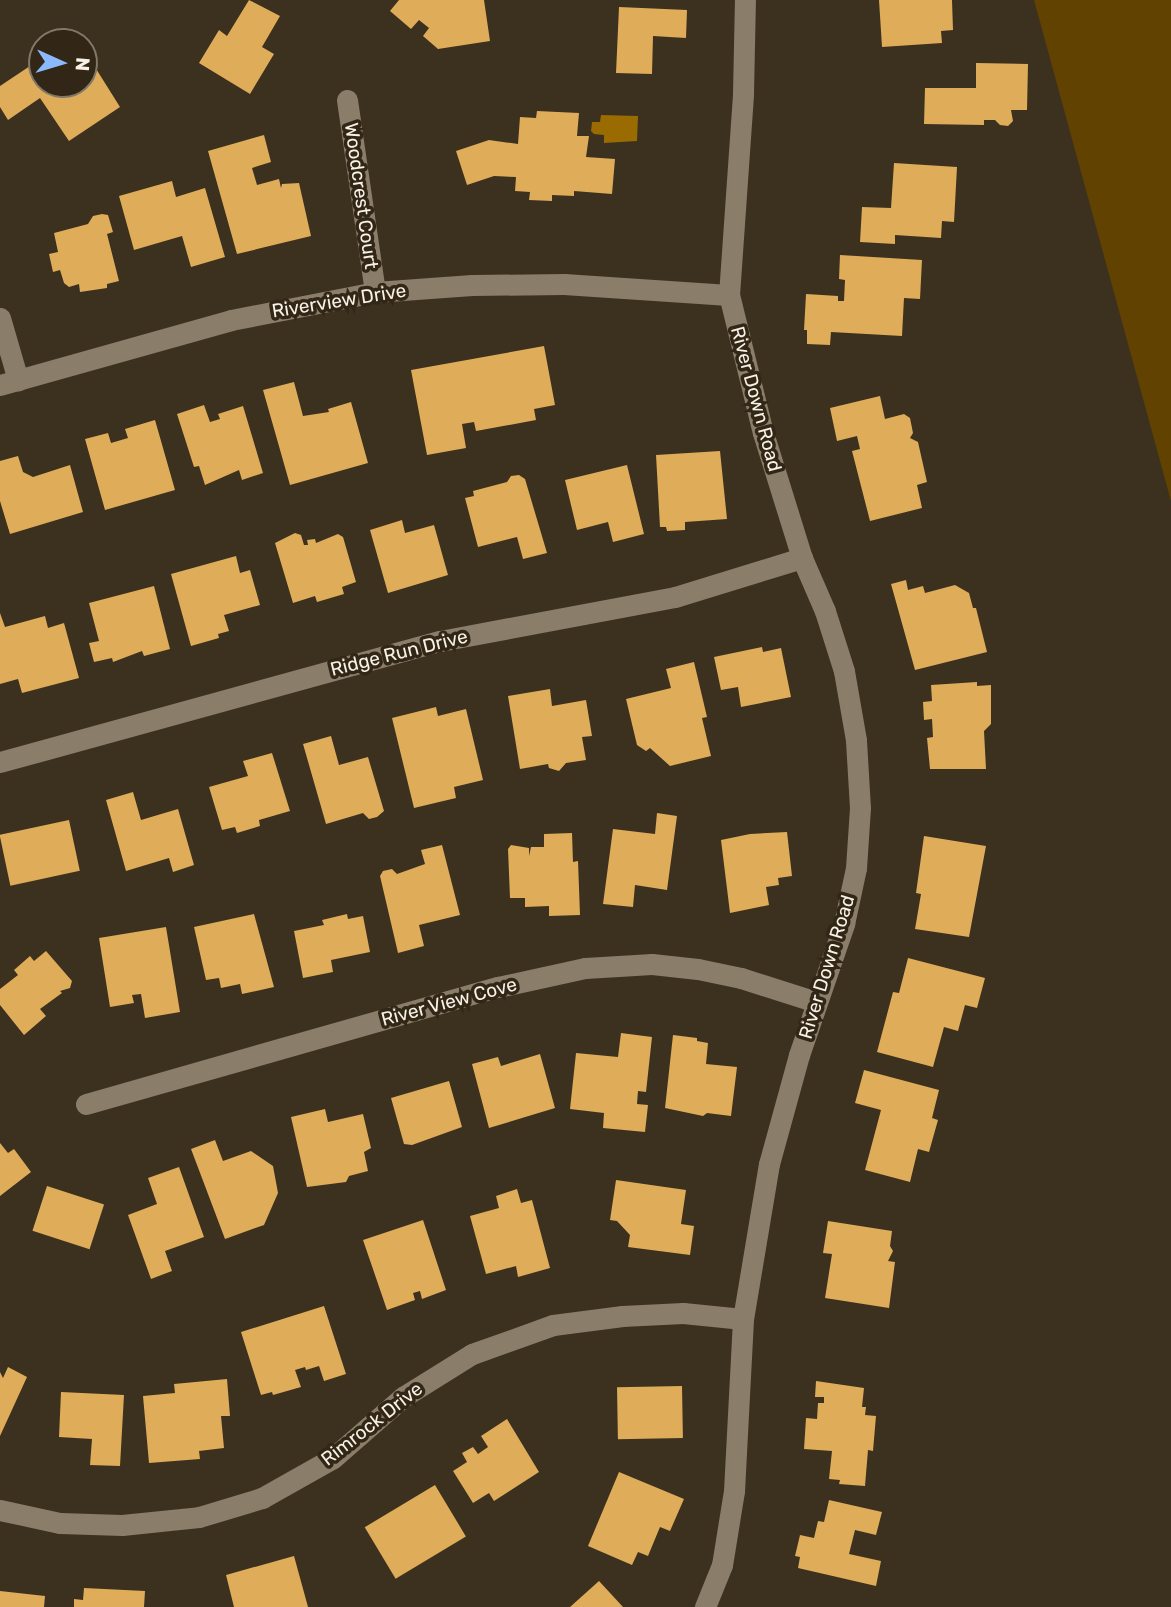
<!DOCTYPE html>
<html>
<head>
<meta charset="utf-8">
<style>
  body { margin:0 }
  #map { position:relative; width:1171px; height:1607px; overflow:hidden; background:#3c311f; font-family:Rubik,sans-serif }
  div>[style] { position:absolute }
  .green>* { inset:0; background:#624200 }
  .water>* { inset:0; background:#9a6b01 }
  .building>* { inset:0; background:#dfac59; transform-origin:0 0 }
  .minor>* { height:21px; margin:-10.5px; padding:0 10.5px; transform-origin:10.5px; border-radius:10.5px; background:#8a7d69 }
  span { translate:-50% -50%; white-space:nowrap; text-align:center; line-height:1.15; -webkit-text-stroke:7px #322716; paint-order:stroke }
  .street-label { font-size:19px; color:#f8f1e6 }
  .north { position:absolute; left:28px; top:28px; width:70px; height:70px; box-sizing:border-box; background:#322716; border:2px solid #817869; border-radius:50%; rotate:94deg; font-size:19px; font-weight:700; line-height:28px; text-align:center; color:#f8f1e6 }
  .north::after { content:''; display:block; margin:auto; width:24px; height:32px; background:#8cb9fc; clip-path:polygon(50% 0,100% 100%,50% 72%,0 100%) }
</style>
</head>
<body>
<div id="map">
  <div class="green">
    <div style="clip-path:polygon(1034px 0,1171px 0,1171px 501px)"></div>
  </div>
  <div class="water">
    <div style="clip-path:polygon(601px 115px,638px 116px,637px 141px,604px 143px,604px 135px,594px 134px,591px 131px,592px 122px,600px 122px)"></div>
  </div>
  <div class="building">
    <div style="clip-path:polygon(249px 0,280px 16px,262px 47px,274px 54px,250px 94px,199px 63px,219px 30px,227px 36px)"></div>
    <div style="clip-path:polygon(399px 0,484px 0,490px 41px,438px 49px,423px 36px,429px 28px,419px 20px,411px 29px,390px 11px)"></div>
    <div style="clip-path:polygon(879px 0,952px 0,953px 30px,941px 31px,942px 43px,882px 47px)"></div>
    <div style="clip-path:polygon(619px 7px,687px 10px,686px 38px,653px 36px,652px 74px,616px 73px)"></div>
    <div style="clip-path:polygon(84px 56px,88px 56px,120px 107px,69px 141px,40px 98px,8px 120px,0 107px,0 86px,42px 58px,42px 84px,84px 84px)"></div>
    <div style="clip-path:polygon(976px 63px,1028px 64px,1027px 110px,1011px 110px,1013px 121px,1008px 126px,1000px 125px,995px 120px,984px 120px,984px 125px,924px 124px,925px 88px,976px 88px)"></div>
    <div style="clip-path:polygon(537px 111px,579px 113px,577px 136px,589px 136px,586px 157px,615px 159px,612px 194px,574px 191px,574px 196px,552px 195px,552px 201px,529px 200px,530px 192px,515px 191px,516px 177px,494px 176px,467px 185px,456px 151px,489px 140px,518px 144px,520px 117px,536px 118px)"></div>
    <div style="clip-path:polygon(264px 135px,271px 162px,252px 168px,257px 185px,279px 179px,281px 188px,282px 184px,299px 183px,311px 236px,237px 254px,208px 151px)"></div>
    <div style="clip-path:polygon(894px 163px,957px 167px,954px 222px,942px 221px,941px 238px,895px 235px,895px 244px,860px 242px,862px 207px,891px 208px)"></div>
    <div style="clip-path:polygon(172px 181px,176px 197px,205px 188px,225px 257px,191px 267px,182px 236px,134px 250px,119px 196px)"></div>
    <div style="clip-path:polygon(102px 214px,108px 215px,113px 232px,107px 234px,119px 281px,107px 284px,107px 288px,80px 292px,79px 284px,69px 287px,64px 283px,60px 270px,53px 272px,49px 254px,58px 252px,54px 233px,88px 224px,93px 216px)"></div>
    <div style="clip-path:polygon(840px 255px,922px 260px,920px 299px,904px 298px,902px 336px,831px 332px,830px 345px,807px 344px,807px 330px,804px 330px,806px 294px,838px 296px,838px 301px,844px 301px,845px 280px,839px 279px)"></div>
    <div style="clip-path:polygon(544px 346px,555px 405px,534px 409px,536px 420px,476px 431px,474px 422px,462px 424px,466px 448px,427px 455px,411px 370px)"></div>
    <div style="clip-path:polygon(294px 382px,303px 416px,329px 412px,328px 409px,351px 402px,368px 463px,290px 485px,263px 390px)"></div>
    <div style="clip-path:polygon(880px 396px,885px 419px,904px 414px,910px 418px,913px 433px,910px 438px,918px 442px,927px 482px,917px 485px,922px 508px,870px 521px,852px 451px,860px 449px,857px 436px,837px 441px,830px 408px)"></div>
    <div style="clip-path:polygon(204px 405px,210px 422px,220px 419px,218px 414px,243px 406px,263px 473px,242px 480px,239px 470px,205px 485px,199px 466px,194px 467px,177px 414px)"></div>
    <div style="clip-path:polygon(155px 420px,175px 490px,105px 510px,85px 439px,108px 433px,111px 443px,128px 438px,125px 429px)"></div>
    <div style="clip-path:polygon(720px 451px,727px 519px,685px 522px,685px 530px,667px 531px,666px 527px,660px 527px,656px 455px)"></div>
    <div style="clip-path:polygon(18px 456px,23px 472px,33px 477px,70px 465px,83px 512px,10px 534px,0 501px,0 461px)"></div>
    <div style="clip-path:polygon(627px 465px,644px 534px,613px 542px,608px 522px,577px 530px,565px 480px)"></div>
    <div style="clip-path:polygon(519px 475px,525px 479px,547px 553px,523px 559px,517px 537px,478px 547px,465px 498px,474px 496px,473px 491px,507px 482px,511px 476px)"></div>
    <div style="clip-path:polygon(402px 520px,405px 533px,434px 525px,448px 575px,388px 593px,370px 530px)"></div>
    <div style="clip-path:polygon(295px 533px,301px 535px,304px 545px,308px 545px,307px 540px,315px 539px,316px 543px,338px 534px,343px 537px,356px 582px,342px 587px,344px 594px,317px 602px,315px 596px,293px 603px,275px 543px)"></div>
    <div style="clip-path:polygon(236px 556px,240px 573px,250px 570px,260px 605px,224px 615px,229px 631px,218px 634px,219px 638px,191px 646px,171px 574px)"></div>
    <div style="clip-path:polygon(906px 580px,908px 590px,923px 586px,925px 593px,955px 585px,969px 593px,973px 608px,976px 608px,987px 652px,915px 670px,891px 584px)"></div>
    <div style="clip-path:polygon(154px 586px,170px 649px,144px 656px,142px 651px,113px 662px,112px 658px,94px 662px,89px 643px,99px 641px,89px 603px)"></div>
    <div style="clip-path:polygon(0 613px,5px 627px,45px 616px,48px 628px,64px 623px,79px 678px,22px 693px,18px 679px,0 684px)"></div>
    <div style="clip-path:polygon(762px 647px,763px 652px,781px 648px,791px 697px,741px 707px,738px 687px,721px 690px,714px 657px)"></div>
    <div style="clip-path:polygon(694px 662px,707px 717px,702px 718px,711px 756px,670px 766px,650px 748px,646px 751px,637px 745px,626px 699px,671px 688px,666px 669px)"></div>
    <div style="clip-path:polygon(977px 682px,977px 686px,991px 685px,991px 724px,984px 731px,986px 769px,930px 769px,927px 738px,933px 737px,932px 719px,924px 720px,923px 702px,932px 701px,931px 685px)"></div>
    <div style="clip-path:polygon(550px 689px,552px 706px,586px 700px,592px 736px,582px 737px,586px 760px,566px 763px,559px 771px,549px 768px,548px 764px,520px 769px,508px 696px)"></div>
    <div style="clip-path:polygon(436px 707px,438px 716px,466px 709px,483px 780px,454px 787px,456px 798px,414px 808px,392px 718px)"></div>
    <div style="clip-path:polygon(331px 736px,339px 765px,368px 757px,384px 811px,377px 817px,369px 819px,363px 813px,326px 824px,303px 744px)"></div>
    <div style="clip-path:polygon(272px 753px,290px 811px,259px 820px,260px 826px,237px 833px,235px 827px,222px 830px,209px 787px,248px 776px,243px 761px)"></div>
    <div style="clip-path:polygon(133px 792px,141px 820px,178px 809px,194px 865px,173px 872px,169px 858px,126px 871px,106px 800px)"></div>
    <div style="clip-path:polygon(657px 813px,677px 816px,667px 890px,635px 885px,633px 907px,603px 904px,613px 829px,655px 834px)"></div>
    <div style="left:69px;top:820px;width:52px;height:71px;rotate:78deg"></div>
    <div style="clip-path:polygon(787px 832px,792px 876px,778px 878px,779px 885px,766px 887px,769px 905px,730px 913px,721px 840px,750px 834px)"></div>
    <div style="clip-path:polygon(572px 833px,573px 862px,578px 861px,580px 915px,549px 916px,549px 906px,525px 907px,525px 898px,510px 898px,508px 849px,511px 845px,529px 848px,529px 856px,531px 847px,544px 847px,544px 834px)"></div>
    <div style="clip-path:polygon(924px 836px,986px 846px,969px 937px,915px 929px,921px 894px,916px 893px)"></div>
    <div style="clip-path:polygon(442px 845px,460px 915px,419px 925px,424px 946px,398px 953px,380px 876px,383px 871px,392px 869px,397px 874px,425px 864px,421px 850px)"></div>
    <div style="clip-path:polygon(254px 914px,274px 987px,242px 994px,240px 984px,221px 988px,219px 978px,206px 980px,194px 927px)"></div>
    <div style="clip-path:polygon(347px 914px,348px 919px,363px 916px,370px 952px,331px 960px,333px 972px,303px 978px,294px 931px,324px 925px,322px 920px)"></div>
    <div style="clip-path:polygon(166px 927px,180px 1012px,145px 1018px,141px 994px,132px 995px,134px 1003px,110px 1007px,99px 938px)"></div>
    <div style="clip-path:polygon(46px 951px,72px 981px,70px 988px,60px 991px,62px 993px,40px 1009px,46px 1016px,24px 1035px,0 1005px,0 989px,18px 975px,14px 970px,30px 956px,34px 961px)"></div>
    <div style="clip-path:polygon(908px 958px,985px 978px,977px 1008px,965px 1005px,958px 1031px,944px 1027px,933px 1067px,877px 1052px,893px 992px,899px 993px)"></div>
    <div style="clip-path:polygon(621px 1033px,652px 1037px,646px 1092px,638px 1091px,637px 1104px,648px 1105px,645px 1132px,603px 1128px,604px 1113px,570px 1109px,576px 1053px,618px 1057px)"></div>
    <div style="clip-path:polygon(673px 1035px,697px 1038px,697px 1041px,708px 1043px,706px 1064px,737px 1067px,731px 1116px,707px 1113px,703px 1116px,665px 1108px)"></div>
    <div style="clip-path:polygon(540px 1054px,555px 1108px,489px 1128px,472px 1064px,498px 1057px,501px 1066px)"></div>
    <div style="clip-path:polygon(864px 1070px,939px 1090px,932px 1118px,938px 1120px,929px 1152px,918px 1149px,910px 1182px,865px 1170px,881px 1110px,855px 1103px)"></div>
    <div style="clip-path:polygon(449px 1081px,462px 1127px,412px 1145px,404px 1144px,391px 1098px)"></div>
    <div style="clip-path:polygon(325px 1109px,328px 1122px,363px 1114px,371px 1148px,364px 1152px,368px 1171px,349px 1176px,346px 1182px,307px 1187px,291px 1117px)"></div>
    <div style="clip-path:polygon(215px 1140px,223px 1161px,251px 1151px,273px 1166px,278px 1193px,264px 1225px,225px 1239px,191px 1149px)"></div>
    <div style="clip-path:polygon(0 1143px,8px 1153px,14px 1149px,31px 1172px,0 1196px)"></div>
    <div style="clip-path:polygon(179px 1167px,204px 1237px,165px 1251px,172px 1271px,151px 1279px,128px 1215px,157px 1204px,148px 1178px)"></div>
    <div style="clip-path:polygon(616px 1180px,686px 1190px,681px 1224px,694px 1226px,690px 1255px,628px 1247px,630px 1235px,617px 1221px,610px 1220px)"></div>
    <div style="left:47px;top:1186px;width:60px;height:47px;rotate:18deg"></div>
    <div style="clip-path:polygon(517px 1189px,521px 1203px,532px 1200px,550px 1268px,518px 1277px,516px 1266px,486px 1274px,470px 1216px,499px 1208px,496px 1196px)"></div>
    <div style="clip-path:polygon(423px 1220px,446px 1290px,422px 1299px,420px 1291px,413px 1293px,415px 1300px,387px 1310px,363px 1240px)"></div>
    <div style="clip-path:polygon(828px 1221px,892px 1231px,890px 1246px,893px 1251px,888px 1261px,895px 1262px,889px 1308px,825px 1298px,832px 1254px,823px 1253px)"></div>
    <div style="clip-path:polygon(324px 1306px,346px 1374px,324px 1381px,319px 1366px,306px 1370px,305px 1367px,295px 1370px,301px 1387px,273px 1395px,272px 1392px,261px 1395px,241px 1332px)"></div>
    <div style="clip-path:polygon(8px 1367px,27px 1377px,0 1436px,0 1372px,3px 1378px)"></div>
    <div style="clip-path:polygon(227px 1379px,230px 1416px,221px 1416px,224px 1448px,199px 1451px,200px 1459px,149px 1463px,143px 1396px,175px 1393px,174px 1384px)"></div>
    <div style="clip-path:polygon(816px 1381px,864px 1388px,862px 1407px,866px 1407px,865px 1415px,876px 1416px,873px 1451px,868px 1450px,865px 1486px,839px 1484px,840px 1480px,829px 1479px,832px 1451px,804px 1449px,806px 1418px,817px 1419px,818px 1403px,824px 1403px,824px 1397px,815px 1397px)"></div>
    <div style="left:682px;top:1386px;width:52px;height:65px;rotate:89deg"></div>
    <div style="clip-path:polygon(61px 1392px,124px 1395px,120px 1466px,90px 1465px,92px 1439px,59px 1437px)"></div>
    <div style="clip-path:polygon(507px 1419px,539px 1472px,494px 1501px,489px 1493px,473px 1503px,453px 1471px,467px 1462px,462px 1453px,473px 1447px,478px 1454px,488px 1447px,481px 1436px)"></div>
    <div style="clip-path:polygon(619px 1472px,684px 1499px,670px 1531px,660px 1527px,648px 1556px,638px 1552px,632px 1565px,588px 1546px)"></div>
    <div style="left:435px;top:1485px;width:60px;height:82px;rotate:59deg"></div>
    <div style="clip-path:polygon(829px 1500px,882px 1512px,876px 1535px,855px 1530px,849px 1554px,881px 1561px,876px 1586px,798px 1568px,800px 1557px,795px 1556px,800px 1535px,814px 1538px,818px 1521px,824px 1522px)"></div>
    <div style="clip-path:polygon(294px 1556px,308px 1607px,234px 1607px,226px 1575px)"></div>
    <div style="clip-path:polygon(599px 1581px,623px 1607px,570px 1607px)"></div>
    <div style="clip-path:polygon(84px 1588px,145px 1591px,144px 1607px,74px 1607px,74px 1599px,83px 1600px)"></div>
    <div style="clip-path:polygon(0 1591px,45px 1596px,44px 1607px,0 1607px)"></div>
  </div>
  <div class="minor">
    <div style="left:347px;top:100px;width:194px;rotate:81.7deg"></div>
    <div style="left:0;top:318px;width:65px;rotate:73.8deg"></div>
    <div style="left:0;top:385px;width:240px;rotate:-15.7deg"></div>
    <div style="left:231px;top:320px;width:147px;rotate:-11deg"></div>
    <div style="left:375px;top:292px;width:97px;rotate:-4.1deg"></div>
    <div style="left:472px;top:285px;width:92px;rotate:-0.6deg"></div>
    <div style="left:564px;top:284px;width:165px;rotate:3.8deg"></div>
    <div style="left:0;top:762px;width:456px;rotate:-15.4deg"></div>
    <div style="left:440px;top:641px;width:239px;rotate:-10.6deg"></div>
    <div style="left:675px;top:597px;width:133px;rotate:-17.1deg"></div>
    <div style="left:86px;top:1104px;width:428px;rotate:-15.9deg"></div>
    <div style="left:498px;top:987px;width:89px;rotate:-12.3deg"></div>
    <div style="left:585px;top:968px;width:67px;rotate:-3.4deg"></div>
    <div style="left:652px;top:964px;width:46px;rotate:6.2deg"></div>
    <div style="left:698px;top:969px;width:44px;rotate:11.8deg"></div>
    <div style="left:741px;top:978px;width:79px;rotate:17.7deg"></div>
    <div style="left:0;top:1510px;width:61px;rotate:12.2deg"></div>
    <div style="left:60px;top:1523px;width:62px;rotate:1.8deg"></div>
    <div style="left:122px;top:1525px;width:77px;rotate:-5.9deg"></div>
    <div style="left:199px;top:1517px;width:66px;rotate:-16.8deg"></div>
    <div style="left:262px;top:1498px;width:81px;rotate:-29.4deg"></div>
    <div style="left:333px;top:1458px;width:93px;rotate:-41.1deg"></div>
    <div style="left:403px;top:1397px;width:81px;rotate:-31.9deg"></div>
    <div style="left:472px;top:1354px;width:86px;rotate:-19.7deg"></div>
    <div style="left:553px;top:1325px;width:70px;rotate:-7.4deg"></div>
    <div style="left:622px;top:1316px;width:61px;rotate:-2.8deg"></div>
    <div style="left:683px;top:1313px;width:60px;rotate:5.7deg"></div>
    <div style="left:705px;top:1607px;width:45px;rotate:-68deg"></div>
    <div style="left:722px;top:1565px;width:75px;rotate:-80.8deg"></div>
    <div style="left:734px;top:1491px;width:172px;rotate:-87deg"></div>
    <div style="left:743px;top:1319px;width:157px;rotate:-80.5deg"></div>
    <div style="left:769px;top:1164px;width:113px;rotate:-74.6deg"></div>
    <div style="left:799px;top:1055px;width:139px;rotate:-71deg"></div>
    <div style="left:844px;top:924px;width:57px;rotate:-77.9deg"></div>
    <div style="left:856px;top:868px;width:60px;rotate:-86.2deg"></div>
    <div style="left:860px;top:808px;width:68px;rotate:-93.4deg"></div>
    <div style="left:856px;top:740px;width:70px;rotate:-99.9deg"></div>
    <div style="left:844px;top:671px;width:63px;rotate:-107.6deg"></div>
    <div style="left:825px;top:611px;width:58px;rotate:-113.5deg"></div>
    <div style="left:802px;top:558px;width:131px;rotate:-107.3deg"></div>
    <div style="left:763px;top:433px;width:142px;rotate:-103.8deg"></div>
    <div style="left:729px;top:295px;width:202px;rotate:-86deg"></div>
    <div style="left:743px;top:93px;width:93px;rotate:-88.8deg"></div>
  </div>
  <div class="street-label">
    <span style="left:361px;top:196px;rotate:82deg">Woodcrest Court</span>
    <span style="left:339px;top:301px;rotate:-9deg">Riverview Drive</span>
    <span style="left:756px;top:399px;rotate:75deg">River Down Road</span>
    <span style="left:399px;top:653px;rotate:-14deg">Ridge Run Drive</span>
    <span style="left:827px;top:967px;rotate:-73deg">River Down Road</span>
    <span style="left:449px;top:1002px;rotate:-15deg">River View Cove</span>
    <span style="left:372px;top:1424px;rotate:-38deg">Rimrock Drive</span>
  </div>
  <div class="north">N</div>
</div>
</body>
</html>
